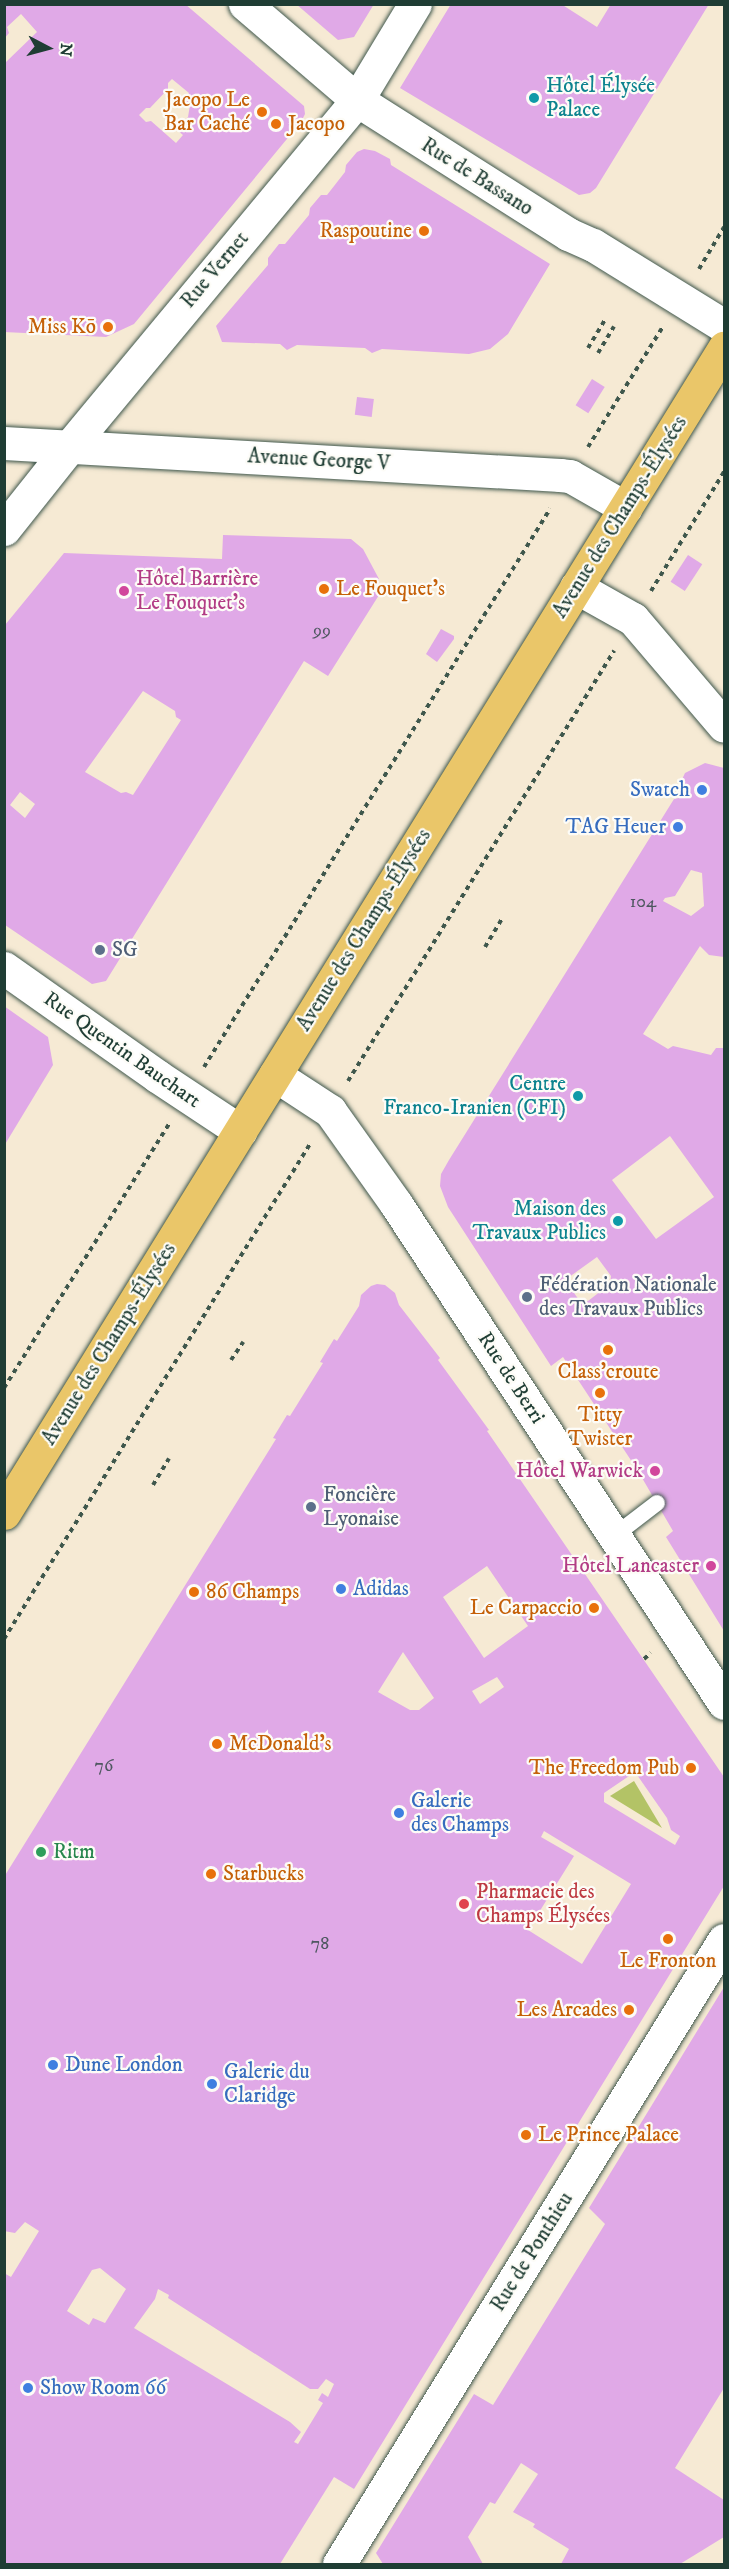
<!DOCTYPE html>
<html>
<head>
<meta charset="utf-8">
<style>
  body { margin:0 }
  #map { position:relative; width:729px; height:2569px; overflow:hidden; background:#f6ead4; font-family:"IM FELL DW Pica",serif }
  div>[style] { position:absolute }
  .green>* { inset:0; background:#b3c366 }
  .building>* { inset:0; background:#e0a9e7; transform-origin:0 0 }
  .path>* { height:4px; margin-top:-2px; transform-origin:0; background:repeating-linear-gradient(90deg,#3f574c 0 4.5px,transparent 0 9px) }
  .roads { filter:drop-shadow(0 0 2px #3f574c) drop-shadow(0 0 2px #3f574c) }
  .service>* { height:16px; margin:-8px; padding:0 8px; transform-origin:8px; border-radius:8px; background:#fff }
  .minor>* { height:33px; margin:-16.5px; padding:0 16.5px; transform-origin:16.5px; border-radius:16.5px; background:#fff }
  .tertiary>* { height:33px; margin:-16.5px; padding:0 16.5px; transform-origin:16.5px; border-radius:16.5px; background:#fff }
  .primary>* { height:33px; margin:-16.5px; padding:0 16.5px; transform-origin:16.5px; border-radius:16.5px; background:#eac669 }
  .dots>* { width:16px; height:16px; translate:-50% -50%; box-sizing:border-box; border:3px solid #fdfcf7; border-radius:50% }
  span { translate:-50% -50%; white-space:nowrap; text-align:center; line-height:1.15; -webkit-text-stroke:4.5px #fdfcf7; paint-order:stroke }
  .number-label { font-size:18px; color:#4f5861 }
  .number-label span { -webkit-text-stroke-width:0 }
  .culture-label { font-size:21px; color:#0d838f }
  .left { translate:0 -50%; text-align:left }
  .right { translate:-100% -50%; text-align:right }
  .food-label { font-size:21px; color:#c56008 }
  .street-label { font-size:21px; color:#1f3d34 }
  .hotel-label { font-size:21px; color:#b23c85 }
  .shop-label { font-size:21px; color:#366cbe }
  .service-label { font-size:21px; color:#4e5e75 }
  .leisure-label { font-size:21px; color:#27864d }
  .health-label { font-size:21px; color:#be3a42 }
  .frame { position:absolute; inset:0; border:6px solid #1f3d34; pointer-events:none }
  .north { position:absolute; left:18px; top:18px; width:60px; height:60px; -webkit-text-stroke:4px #fdfcf7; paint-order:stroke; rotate:96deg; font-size:16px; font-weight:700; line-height:24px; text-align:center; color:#1f3d34 }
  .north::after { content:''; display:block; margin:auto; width:21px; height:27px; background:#1f3d34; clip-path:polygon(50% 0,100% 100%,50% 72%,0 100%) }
</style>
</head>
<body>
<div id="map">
  <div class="green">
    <div style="clip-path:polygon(634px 1781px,662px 1828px,610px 1796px)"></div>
  </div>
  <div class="building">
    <div style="clip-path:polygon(evenodd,4px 4px,185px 4px,304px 106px,305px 114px,301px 122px,134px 324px,106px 337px,4px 332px,4px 60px,6px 62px,37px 32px,21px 14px,7px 27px,9px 33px,4px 39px,4px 4px,172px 79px,189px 93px,183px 100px,190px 105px,188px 117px,177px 130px,183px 135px,176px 143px,151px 121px,146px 122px,139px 115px,146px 108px,150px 108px,168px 89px,168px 83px,172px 79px)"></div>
    <div style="clip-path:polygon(296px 4px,374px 4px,354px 37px,338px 40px)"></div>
    <div style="clip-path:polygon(451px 4px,561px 4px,597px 27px,611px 4px,709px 4px,596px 188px,590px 193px,579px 195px,400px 88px)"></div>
    <div style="clip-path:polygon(364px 149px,375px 151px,390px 159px,391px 165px,550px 264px,508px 334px,490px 349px,469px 354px,382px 349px,372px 353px,365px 348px,297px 345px,287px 350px,280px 344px,222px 342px,216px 326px,268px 265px,268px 258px,279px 244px,285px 244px,309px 215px,310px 208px,321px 195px,327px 195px,345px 172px,346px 165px,357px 152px)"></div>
    <div style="left:592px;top:379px;width:15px;height:31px;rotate:32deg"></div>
    <div style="left:357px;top:397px;width:17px;height:18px;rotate:7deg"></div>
    <div style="clip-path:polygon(evenodd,223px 535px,351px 539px,363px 549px,379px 579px,379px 595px,328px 676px,304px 661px,106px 981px,92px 984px,5px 925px,5px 625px,64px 553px,222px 559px,223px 535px,143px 691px,175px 711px,176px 717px,181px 720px,133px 795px,126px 792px,121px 793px,85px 772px,143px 691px,223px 535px,20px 792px,35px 804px,25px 818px,10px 805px,20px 792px)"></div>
    <div style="left:688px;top:555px;width:17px;height:32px;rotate:33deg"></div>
    <div style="clip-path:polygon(441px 629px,454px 636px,454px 639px,437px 662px,426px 654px)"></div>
    <div style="clip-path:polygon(evenodd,705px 763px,724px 768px,724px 957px,709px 955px,700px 946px,643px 1034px,668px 1049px,673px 1046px,711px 1055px,716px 1048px,724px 1048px,724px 1631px,666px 1537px,673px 1531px,638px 1471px,563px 1357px,551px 1366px,448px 1207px,440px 1186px,441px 1174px,449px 1160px,674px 799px,679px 798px,678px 788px,685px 773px,705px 763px,691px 870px,702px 873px,704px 906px,691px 916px,663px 901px,665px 898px,675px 896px,691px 870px,705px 763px,670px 1136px,714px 1197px,656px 1239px,612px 1180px,670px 1136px,705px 763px,597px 1257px,611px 1276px,610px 1284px,588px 1301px,579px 1300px,565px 1280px,597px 1257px)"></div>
    <div style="clip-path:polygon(4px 1006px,48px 1037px,53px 1065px,4px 1146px)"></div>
    <div style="clip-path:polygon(evenodd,377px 1284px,385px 1285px,395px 1293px,399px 1305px,440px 1358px,438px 1360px,489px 1430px,487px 1431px,724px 1777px,724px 1886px,354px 2489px,334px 2477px,280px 2564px,4px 2564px,4px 2273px,11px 2277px,39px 2231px,25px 2222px,15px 2233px,4px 2231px,4px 1877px,276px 1439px,273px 1438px,287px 1415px,290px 1416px,323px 1363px,320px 1362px,334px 1339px,337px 1341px,359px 1306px,361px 1295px,371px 1286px,377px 1284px,487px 1566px,528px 1626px,484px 1658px,443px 1597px,487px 1566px,377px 1284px,403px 1652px,434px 1698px,419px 1710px,410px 1710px,378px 1692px,403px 1652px,377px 1284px,497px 1677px,504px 1687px,480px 1704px,472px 1691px,497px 1677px,377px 1284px,635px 1772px,667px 1818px,671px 1830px,680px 1836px,675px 1845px,604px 1802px,604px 1793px,635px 1772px,377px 1284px,544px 1831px,631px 1884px,582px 1964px,528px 1930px,574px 1856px,541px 1837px,544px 1831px,377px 1284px,100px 2268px,126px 2289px,105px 2323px,93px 2318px,89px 2325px,67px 2311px,92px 2270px,100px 2268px,377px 1284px,158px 2289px,169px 2295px,168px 2298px,310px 2389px,318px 2389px,326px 2379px,334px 2384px,328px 2397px,322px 2393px,318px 2400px,323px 2403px,298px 2444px,294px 2442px,301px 2432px,290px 2422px,134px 2328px,155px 2299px,158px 2289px)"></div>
    <div style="clip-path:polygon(724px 1987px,724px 2388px,675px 2468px,724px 2500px,724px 2537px,680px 2564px,561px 2564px,569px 2549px,533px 2527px,535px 2524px,513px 2512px,538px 2474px,521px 2463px,495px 2504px,490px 2502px,468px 2537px,483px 2564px,383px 2564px,376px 2553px,474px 2394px,493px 2405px,605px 2224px,589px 2208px)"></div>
  </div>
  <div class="path">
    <div style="left:699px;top:269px;width:49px;rotate:-59.2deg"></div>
    <div style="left:588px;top:348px;width:33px;rotate:-59deg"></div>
    <div style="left:598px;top:353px;width:31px;rotate:-59deg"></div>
    <div style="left:588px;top:447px;width:140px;rotate:-58.1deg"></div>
    <div style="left:651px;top:591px;width:140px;rotate:-58.5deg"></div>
    <div style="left:485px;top:947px;width:33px;rotate:-59deg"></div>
    <div style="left:204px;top:1067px;width:657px;rotate:-58.2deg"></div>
    <div style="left:348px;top:1081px;width:506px;rotate:-58.26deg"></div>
    <div style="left:231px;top:1360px;width:22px;rotate:-56deg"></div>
    <div style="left:4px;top:1388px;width:311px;rotate:-58deg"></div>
    <div style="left:153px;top:1485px;width:31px;rotate:-59deg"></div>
    <div style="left:4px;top:1639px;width:582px;rotate:-58.28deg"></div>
    <div style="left:644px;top:1659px;width:9px;rotate:-41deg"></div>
  </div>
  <div class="roads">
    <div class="service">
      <div style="left:614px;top:1536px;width:54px;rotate:-37.5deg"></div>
    </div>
    <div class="minor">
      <div style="left:245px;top:4px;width:148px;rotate:40.6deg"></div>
      <div style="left:357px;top:100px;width:250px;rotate:32.4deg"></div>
      <div style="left:568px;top:234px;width:27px;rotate:24deg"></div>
      <div style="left:593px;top:245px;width:154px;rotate:31.7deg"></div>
      <div style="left:4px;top:529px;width:106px;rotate:-51.5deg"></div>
      <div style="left:70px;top:446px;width:450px;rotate:-50.3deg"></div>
      <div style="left:357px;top:100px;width:112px;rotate:-58.9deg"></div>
      <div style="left:576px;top:587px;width:65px;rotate:29.3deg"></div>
      <div style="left:633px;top:619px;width:140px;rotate:49.6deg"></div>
      <div style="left:4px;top:968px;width:187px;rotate:35.2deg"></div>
      <div style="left:157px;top:1076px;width:100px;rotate:33.5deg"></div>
      <div style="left:275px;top:1075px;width:66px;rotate:33.2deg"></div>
      <div style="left:330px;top:1111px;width:114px;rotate:54.6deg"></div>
      <div style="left:396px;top:1204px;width:597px;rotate:56.68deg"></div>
      <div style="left:339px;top:2564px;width:733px;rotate:-58.33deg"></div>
    </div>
    <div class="tertiary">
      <div style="left:4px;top:443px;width:557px;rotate:3.29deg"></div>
      <div style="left:560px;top:475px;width:10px;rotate:6deg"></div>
      <div style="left:570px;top:476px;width:64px;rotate:29.7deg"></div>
    </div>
    <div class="primary">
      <div style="left:4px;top:1513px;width:1370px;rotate:-58.28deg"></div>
    </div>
  </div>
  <div class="dots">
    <div style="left:534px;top:98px;background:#0f9aa8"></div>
    <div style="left:262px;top:112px;background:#e8710a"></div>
    <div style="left:276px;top:124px;background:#e8710a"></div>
    <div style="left:424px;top:231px;background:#e8710a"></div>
    <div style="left:108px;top:327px;background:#e8710a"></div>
    <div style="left:324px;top:589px;background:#e8710a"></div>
    <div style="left:124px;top:591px;background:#d1479c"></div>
    <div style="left:702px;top:790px;background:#3f7fe0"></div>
    <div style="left:678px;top:827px;background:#3f7fe0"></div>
    <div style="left:100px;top:950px;background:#5c6f8a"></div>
    <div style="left:578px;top:1096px;background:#0f9aa8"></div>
    <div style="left:618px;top:1221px;background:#0f9aa8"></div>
    <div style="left:527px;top:1297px;background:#5c6f8a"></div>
    <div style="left:608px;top:1350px;background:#e8710a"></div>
    <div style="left:600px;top:1393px;background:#e8710a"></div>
    <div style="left:655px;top:1471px;background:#d1479c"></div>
    <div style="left:311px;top:1507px;background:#5c6f8a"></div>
    <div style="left:711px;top:1566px;background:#d1479c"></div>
    <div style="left:341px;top:1589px;background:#3f7fe0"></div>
    <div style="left:194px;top:1592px;background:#e8710a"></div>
    <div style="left:594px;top:1608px;background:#e8710a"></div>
    <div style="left:217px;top:1744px;background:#e8710a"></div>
    <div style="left:691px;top:1768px;background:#e8710a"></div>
    <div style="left:399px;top:1813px;background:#3f7fe0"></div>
    <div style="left:41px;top:1852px;background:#2e9e5b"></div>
    <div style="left:211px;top:1874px;background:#e8710a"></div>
    <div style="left:464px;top:1904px;background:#e0444e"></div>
    <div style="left:668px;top:1939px;background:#e8710a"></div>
    <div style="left:629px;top:2010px;background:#e8710a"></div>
    <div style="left:53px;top:2065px;background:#3f7fe0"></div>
    <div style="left:212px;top:2084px;background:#3f7fe0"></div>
    <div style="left:526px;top:2135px;background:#e8710a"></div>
    <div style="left:28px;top:2388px;background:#3f7fe0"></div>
  </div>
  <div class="number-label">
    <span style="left:322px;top:631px">99</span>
    <span style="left:643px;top:902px">104</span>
    <span style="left:104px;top:1766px">76</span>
    <span style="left:320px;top:1944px">78</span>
  </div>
  <div class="culture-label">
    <span class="left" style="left:546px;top:98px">Hôtel Élysée<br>Palace</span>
    <span class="right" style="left:566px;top:1096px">Centre<br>Franco-Iranien (CFI)</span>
    <span class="right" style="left:606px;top:1221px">Maison des<br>Travaux Publics</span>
  </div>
  <div class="food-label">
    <span class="right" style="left:250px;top:112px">Jacopo Le<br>Bar Caché</span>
    <span class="left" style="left:288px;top:124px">Jacopo</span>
    <span class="right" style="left:412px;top:231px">Raspoutine</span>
    <span class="right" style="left:96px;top:327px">Miss Kō</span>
    <span class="left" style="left:336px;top:589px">Le Fouquet's</span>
    <span style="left:608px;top:1372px">Class'croute</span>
    <span style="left:600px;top:1427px">Titty<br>Twister</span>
    <span class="left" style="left:206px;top:1592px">86 Champs</span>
    <span class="right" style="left:582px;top:1608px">Le Carpaccio</span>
    <span class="left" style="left:229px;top:1744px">McDonald's</span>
    <span class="right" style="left:679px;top:1768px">The Freedom Pub</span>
    <span class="left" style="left:223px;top:1874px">Starbucks</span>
    <span style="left:668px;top:1961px">Le Fronton</span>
    <span class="right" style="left:617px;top:2010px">Les Arcades</span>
    <span class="left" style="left:538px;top:2135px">Le Prince Palace</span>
  </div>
  <div class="street-label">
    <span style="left:477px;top:177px;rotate:32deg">Rue de Bassano</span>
    <span style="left:215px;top:270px;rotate:-50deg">Rue Vernet</span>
    <span style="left:319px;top:460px;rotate:3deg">Avenue George V</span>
    <span style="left:620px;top:517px;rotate:-58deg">Avenue des Champs-Élysées</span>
    <span style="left:364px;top:930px;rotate:-58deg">Avenue des Champs-Élysées</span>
    <span style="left:122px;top:1050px;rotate:35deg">Rue Quentin Bauchart</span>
    <span style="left:109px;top:1344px;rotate:-58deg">Avenue des Champs-Élysées</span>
    <span style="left:511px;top:1378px;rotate:57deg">Rue de Berri</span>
    <span style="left:532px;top:2252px;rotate:-58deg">Rue de Ponthieu</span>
  </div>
  <div class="hotel-label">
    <span class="left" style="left:136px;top:591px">Hôtel Barrière<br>Le Fouquet's</span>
    <span class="right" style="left:643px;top:1471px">Hôtel Warwick</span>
    <span class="right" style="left:699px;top:1566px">Hôtel Lancaster</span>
  </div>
  <div class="shop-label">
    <span class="right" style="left:690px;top:790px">Swatch</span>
    <span class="right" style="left:666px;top:827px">TAG Heuer</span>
    <span class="left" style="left:353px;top:1589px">Adidas</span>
    <span class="left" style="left:411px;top:1813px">Galerie<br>des Champs</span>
    <span class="left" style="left:65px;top:2065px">Dune London</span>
    <span class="left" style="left:224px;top:2084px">Galerie du<br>Claridge</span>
    <span class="left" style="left:40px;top:2388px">Show Room 66</span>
  </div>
  <div class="service-label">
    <span class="left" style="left:112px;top:950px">SG</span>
    <span class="left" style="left:539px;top:1297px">Fédération Nationale<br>des Travaux Publics</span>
    <span class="left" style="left:323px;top:1507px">Foncière<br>Lyonaise</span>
  </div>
  <div class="leisure-label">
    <span class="left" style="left:53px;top:1852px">Ritm</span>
  </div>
  <div class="health-label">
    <span class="left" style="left:476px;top:1904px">Pharmacie des<br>Champs Élysées</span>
  </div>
  <div class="frame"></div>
  <div class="north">N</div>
</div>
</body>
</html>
